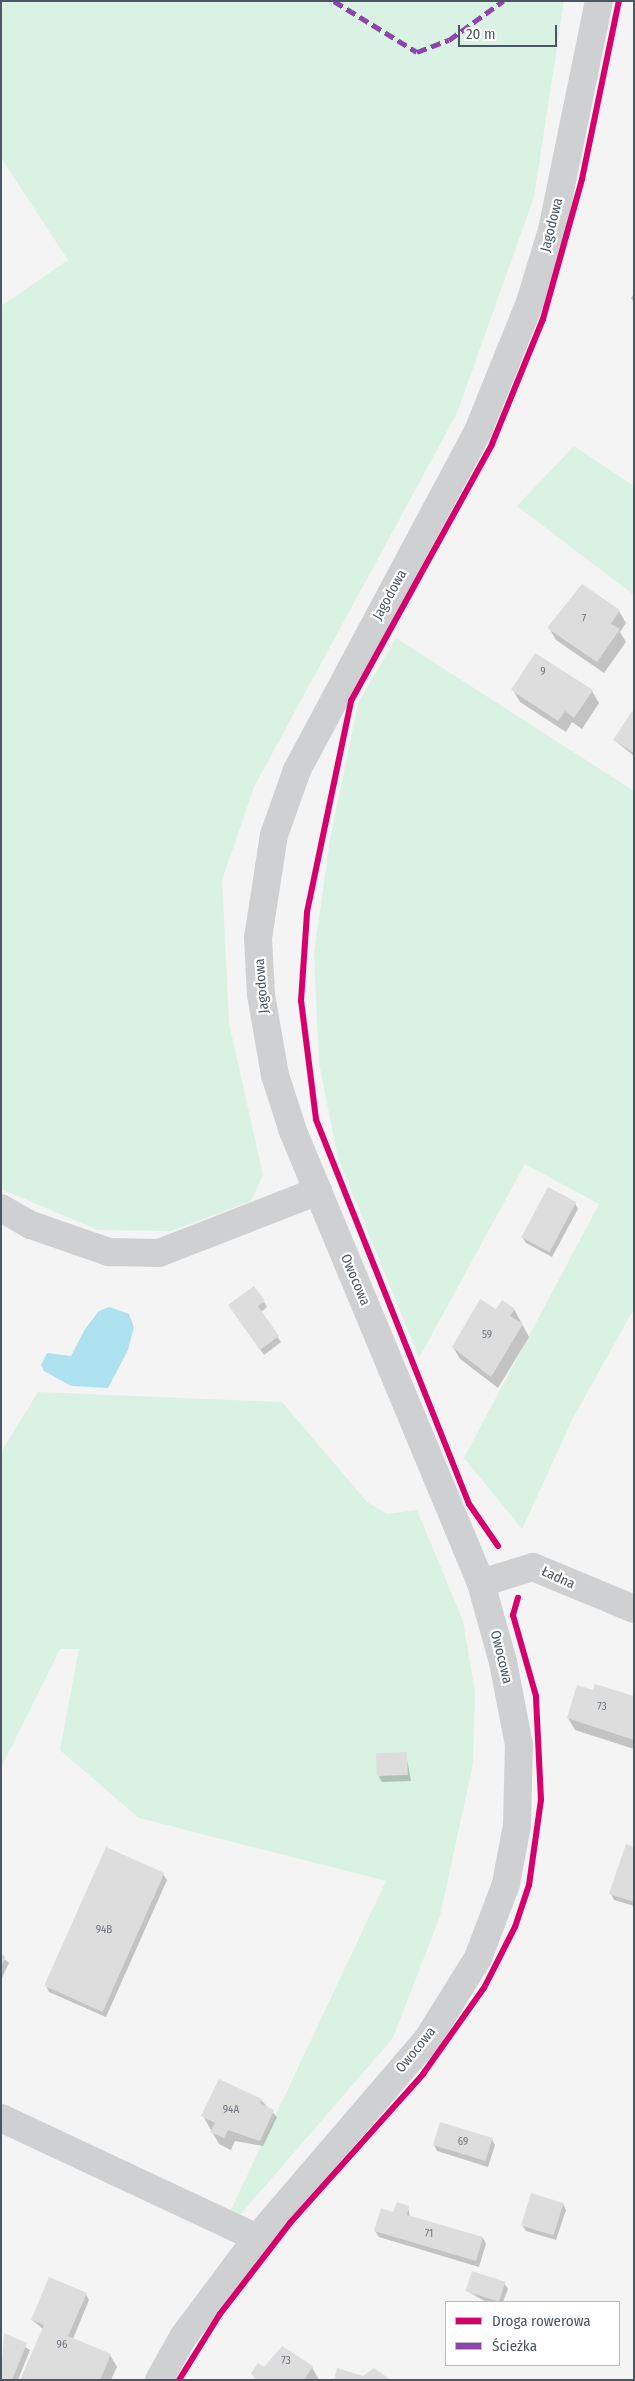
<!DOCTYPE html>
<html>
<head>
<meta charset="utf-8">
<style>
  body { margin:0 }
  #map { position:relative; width:635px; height:2381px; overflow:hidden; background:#f4f4f4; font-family:"Fira Sans Condensed",sans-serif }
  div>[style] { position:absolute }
  .green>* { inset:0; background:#d9f2e3 }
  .water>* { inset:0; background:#aee2f0 }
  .shadow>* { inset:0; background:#0003 }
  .building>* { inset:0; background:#ddddde; transform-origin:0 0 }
  .minor>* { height:28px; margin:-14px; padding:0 14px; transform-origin:14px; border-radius:14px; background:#ced0d2 }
  .quiet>* { height:5px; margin-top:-2.5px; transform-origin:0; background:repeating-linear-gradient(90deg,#8e44ad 0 10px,transparent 0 15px) }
  .cycleway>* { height:6px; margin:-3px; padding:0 3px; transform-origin:3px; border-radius:3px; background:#d6006c }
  span { translate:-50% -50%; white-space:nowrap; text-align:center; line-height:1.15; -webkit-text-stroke:4.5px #fff; paint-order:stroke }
  .number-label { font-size:11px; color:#707881 }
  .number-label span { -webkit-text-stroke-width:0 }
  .street-label { font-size:14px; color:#4a5661 }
  .frame { position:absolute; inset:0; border:2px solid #4a5661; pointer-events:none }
  .legend { position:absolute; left:445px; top:2301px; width:175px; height:65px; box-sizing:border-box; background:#fff; border:1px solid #b7bbc0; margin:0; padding:6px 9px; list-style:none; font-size:15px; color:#4a5661 }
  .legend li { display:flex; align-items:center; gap:10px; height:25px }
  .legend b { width:25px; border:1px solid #b7bbc0 }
  .scale { position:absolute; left:458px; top:25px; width:99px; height:22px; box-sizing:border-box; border:2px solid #4a5661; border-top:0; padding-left:6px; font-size:15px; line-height:18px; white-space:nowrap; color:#4a5661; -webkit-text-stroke:4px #fff; paint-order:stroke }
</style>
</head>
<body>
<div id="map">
  <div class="green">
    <div style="clip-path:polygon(1px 1px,564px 1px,534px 197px,457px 413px,254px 787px,222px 880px,229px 1023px,263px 1175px,251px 1201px,171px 1231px,98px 1230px,1px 1189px,1px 306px,68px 260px,1px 158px)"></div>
    <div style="clip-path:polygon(574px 446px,634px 486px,634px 595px,517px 506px)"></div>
    <div style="clip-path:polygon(396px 638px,634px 791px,634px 1309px,573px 1418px,522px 1529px,464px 1458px,599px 1204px,525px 1164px,419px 1358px,338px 1158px,319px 1063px,314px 954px,330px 840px,358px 703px)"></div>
    <div style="clip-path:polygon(38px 1392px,282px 1402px,367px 1502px,387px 1514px,417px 1510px,463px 1621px,475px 1692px,473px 1764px,440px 1916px,393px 2038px,240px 2215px,230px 2212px,386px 1881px,139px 1818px,60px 1750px,79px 1649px,60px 1649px,1px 1768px,1px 1452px)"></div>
  </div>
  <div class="water">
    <div style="clip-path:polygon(109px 1307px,129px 1314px,134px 1327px,128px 1350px,108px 1388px,71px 1386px,44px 1371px,41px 1365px,47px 1353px,71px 1356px,85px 1329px,99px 1311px)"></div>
  </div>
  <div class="shadow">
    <div style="clip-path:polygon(634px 293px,634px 303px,631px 298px)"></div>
    <div style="clip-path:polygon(619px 611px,626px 623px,620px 632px,626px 642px,604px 673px,556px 640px,549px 628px)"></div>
    <div style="clip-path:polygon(513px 690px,592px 691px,599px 703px,582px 729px,572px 722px,566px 732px,520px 702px)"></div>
    <div style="clip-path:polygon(634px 714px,634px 756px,614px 740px)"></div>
    <div style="clip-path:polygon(575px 1203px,578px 1209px,552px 1257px,526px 1243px,522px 1237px)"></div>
    <div style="clip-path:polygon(264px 1302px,267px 1307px,261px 1312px,281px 1342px,264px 1355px,233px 1311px)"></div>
    <div style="clip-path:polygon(514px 1309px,529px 1337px,498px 1388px,460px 1359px,453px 1347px,497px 1311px)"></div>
    <div style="clip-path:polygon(594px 1691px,634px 1698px,634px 1749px,575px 1730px,568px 1718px)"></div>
    <div style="clip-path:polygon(406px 1754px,411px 1781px,382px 1782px,379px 1777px)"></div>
    <div style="clip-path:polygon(634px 1848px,634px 1906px,614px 1900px,611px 1894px)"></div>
    <div style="clip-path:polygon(107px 1849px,163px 1874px,167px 1880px,106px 2017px,49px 1992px,46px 1986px)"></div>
    <div style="clip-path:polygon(1px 1956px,9px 1963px,1px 1980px)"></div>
    <div style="clip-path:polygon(261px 2100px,277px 2117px,263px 2146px,235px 2141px,231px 2150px,219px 2144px,203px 2116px)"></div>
    <div style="clip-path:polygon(492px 2139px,495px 2145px,488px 2167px,437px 2151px,434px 2145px)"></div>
    <div style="clip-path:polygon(563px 2204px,566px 2210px,556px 2240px,526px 2231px,522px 2225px)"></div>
    <div style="clip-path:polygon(408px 2207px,410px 2217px,483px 2238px,486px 2244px,479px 2267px,379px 2237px,375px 2231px)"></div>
    <div style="clip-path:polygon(504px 2283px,508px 2289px,503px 2302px,486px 2302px,467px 2291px)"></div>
    <div style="clip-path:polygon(86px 2294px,89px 2300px,73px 2339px,110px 2355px,117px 2367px,111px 2380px,22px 2380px,43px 2329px,32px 2320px)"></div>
    <div style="clip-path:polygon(5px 2335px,30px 2350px,18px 2380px,1px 2380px)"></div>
    <div style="clip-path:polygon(312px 2367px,319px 2380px,256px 2380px,264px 2369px)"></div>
  </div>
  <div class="building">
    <div style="clip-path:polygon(582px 584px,620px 610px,611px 624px,620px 629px,597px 662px,547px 628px)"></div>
    <div style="clip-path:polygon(535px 653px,593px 690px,574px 718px,565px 711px,558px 721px,511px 690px)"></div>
    <div style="clip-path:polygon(632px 711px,634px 713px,634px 753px,613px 740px)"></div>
    <div style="left:548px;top:1187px;width:32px;height:57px;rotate:28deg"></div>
    <div style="clip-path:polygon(254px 1286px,265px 1301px,258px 1306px,279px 1336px,260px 1350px,228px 1305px)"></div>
    <div style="clip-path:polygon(480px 1299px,496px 1309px,502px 1300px,515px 1309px,510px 1316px,523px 1324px,491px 1377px,452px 1347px)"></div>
    <div style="clip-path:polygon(595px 1684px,634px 1696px,634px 1740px,567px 1718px,577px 1685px,593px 1690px)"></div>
    <div style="left:407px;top:1752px;width:23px;height:31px;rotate:88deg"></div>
    <div style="clip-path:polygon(626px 1844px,634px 1847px,634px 1902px,609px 1894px)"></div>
    <div style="left:106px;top:1847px;width:64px;height:152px;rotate:24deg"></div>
    <div style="clip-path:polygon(1px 1954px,6px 1957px,1px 1967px)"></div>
    <div style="clip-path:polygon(219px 2079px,262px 2099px,260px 2103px,274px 2110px,260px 2141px,228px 2130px,224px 2138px,210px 2132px,215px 2123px,201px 2116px)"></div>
    <div style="left:440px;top:2122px;width:55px;height:24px;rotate:17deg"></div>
    <div style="left:531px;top:2193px;width:34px;height:34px;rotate:17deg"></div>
    <div style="clip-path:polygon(397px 2202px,409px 2206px,407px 2215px,483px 2237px,476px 2261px,374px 2231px,381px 2208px,393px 2212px)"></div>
    <div style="left:472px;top:2271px;width:35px;height:21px;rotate:18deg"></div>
    <div style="clip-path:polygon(49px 2277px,87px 2293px,68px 2336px,111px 2354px,100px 2380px,20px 2380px,44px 2325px,31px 2320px)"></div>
    <div style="clip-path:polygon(4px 2333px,27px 2343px,12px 2380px,1px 2380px)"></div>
    <div style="clip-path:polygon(282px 2346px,313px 2366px,304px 2380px,256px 2380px,251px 2373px,258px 2363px,264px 2367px)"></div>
    <div style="clip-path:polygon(337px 2368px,363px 2376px,374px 2368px,391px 2380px,334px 2380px)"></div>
  </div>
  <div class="minor">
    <div style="left:1px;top:1208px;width:34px;rotate:30deg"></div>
    <div style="left:31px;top:1225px;width:83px;rotate:19.1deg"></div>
    <div style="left:109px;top:1252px;width:50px;rotate:1.1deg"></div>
    <div style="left:159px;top:1253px;width:171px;rotate:-21.3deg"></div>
    <div style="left:481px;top:1583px;width:54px;rotate:-17.1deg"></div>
    <div style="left:533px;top:1567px;width:109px;rotate:22.6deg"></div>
    <div style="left:1px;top:2118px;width:283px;rotate:25.1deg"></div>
    <div style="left:159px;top:2380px;width:49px;rotate:-60.8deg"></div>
    <div style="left:183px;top:2337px;width:124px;rotate:-53.2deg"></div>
    <div style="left:257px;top:2238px;width:261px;rotate:-49.4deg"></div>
    <div style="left:427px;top:2040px;width:97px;rotate:-58.1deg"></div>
    <div style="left:478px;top:1958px;width:79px;rotate:-69.3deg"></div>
    <div style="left:506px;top:1884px;width:60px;rotate:-79.4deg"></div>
    <div style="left:517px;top:1825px;width:80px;rotate:-88.6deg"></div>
    <div style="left:519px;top:1745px;width:85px;rotate:-100.9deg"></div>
    <div style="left:503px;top:1662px;width:82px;rotate:-105.6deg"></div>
    <div style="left:481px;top:1583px;width:493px;rotate:-112.6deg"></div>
    <div style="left:292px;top:1128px;width:56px;rotate:-107.8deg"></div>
    <div style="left:275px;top:1075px;width:81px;rotate:-99.9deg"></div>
    <div style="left:261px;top:995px;width:57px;rotate:-93deg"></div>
    <div style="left:258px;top:938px;width:104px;rotate:-81.2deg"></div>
    <div style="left:274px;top:835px;width:69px;rotate:-70.5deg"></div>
    <div style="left:297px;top:770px;width:384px;rotate:-61.9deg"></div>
    <div style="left:478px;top:431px;width:139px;rotate:-68deg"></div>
    <div style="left:530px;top:302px;width:75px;rotate:-73deg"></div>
    <div style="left:552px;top:230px;width:234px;rotate:-78.4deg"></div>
  </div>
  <div class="quiet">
    <div style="left:334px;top:1px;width:97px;rotate:31.6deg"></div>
    <div style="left:417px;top:52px;width:34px;rotate:-21deg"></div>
    <div style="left:449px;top:40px;width:67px;rotate:-35.8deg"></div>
  </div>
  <div class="cycleway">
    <div style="left:498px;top:1546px;width:51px;rotate:-124.6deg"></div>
    <div style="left:469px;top:1504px;width:414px;rotate:-111.7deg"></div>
    <div style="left:316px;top:1119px;width:119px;rotate:-97.2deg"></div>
    <div style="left:301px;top:1001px;width:89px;rotate:-86.1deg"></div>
    <div style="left:307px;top:912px;width:216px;rotate:-78.2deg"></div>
    <div style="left:351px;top:701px;width:293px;rotate:-61.2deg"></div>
    <div style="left:492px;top:444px;width:135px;rotate:-67.8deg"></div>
    <div style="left:543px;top:319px;width:145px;rotate:-74.4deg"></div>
    <div style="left:582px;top:179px;width:182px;rotate:-78.3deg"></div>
    <div style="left:179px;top:2380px;width:78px;rotate:-58.2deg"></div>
    <div style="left:220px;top:2314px;width:115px;rotate:-52.4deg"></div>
    <div style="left:290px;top:2223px;width:200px;rotate:-48.2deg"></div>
    <div style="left:423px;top:2074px;width:105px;rotate:-54.7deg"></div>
    <div style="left:484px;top:1988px;width:68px;rotate:-63.1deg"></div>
    <div style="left:515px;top:1927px;width:44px;rotate:-71.6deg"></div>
    <div style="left:529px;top:1885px;width:86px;rotate:-82deg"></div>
    <div style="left:541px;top:1800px;width:104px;rotate:-92.8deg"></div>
    <div style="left:536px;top:1696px;width:84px;rotate:-105.9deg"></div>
    <div style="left:513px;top:1615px;width:18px;rotate:-74deg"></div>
  </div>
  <div class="number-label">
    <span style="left:584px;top:619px">7</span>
    <span style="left:543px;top:672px">9</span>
    <span style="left:487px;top:1335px">59</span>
    <span style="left:602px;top:1707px">73</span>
    <span style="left:104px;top:1930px">94B</span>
    <span style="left:231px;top:2110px">94A</span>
    <span style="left:463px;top:2142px">69</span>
    <span style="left:429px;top:2234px">71</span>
    <span style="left:62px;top:2345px">96</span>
    <span style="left:286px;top:2361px">73</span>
  </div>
  <div class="street-label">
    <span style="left:552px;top:225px;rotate:-76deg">Jagodowa</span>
    <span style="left:390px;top:595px;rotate:-61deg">Jagodowa</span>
    <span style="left:262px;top:986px;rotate:-95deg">Jagodowa</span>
    <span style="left:355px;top:1280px;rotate:67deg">Owocowa</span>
    <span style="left:558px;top:1578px;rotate:24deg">Ładna</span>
    <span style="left:501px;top:1657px;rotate:76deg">Owocowa</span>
    <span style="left:416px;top:2050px;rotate:-51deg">Owocowa</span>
  </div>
  <div class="frame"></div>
  <ul class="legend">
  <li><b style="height:6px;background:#d6006c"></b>Droga rowerowa</li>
  <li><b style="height:6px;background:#8e44ad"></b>Ścieżka</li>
  </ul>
  <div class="scale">20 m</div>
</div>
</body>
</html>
